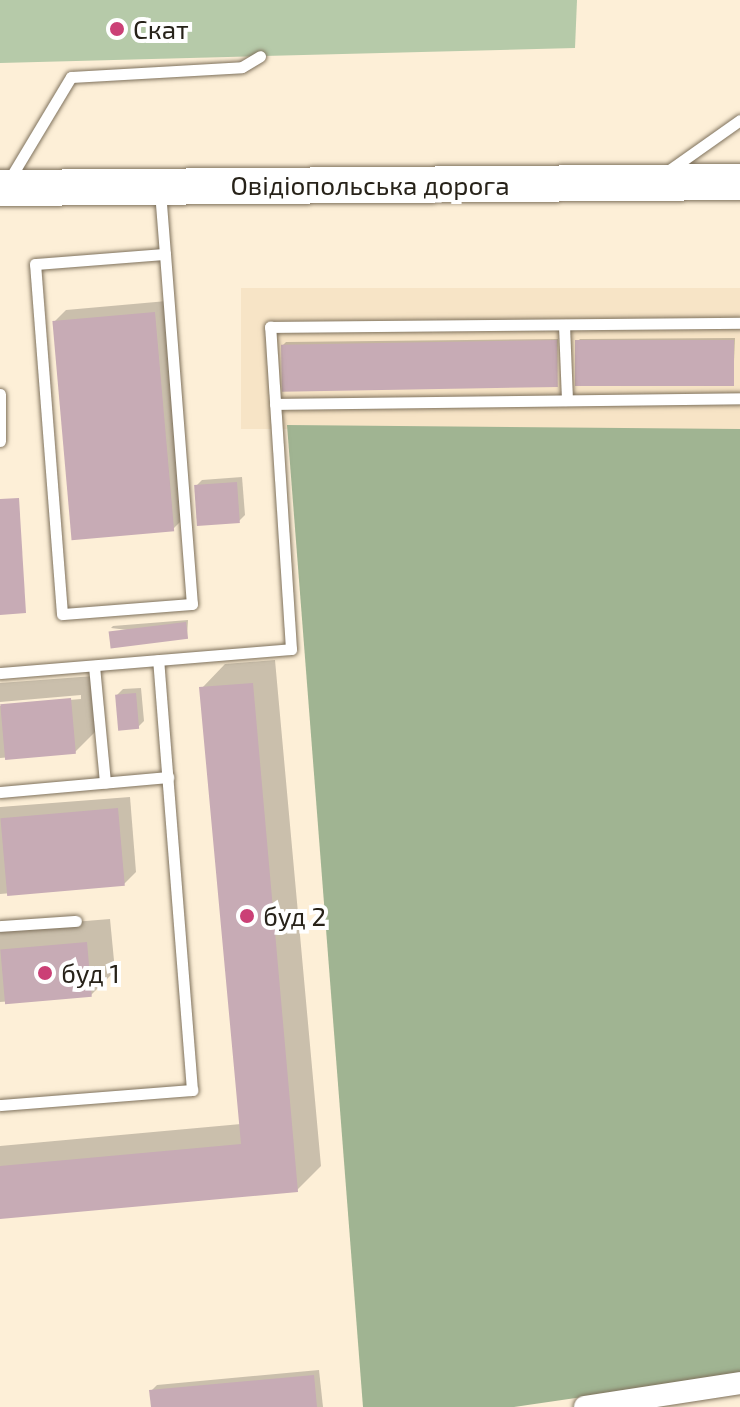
<!DOCTYPE html>
<html>
<head>
<meta charset="utf-8">
<style>
  body { margin:0 }
  #map { position:relative; width:740px; height:1407px; overflow:hidden; background:#fdefd7; font-family:"Exo 2",sans-serif }
  div>[style] { position:absolute }
  .built>* { inset:0; background:#f7e4c6; transform-origin:0 0 }
  .green>* { inset:0; background:#b6caa9 }
  .forest>* { inset:0; background:#a0b492 }
  .shadow>* { inset:0; background:#0003 }
  .building>* { inset:0; background:#c7abb5; transform-origin:0 0 }
  .roads { filter:drop-shadow(0 0 2px #7e715c) drop-shadow(0 0 2px #7e715c) }
  .lane>* { height:11px; margin:-5.5px; padding:0 5.5px; transform-origin:5.5px; border-radius:5.5px; background:#fff }
  .street>* { height:22px; margin:-11px; padding:0 11px; transform-origin:11px; border-radius:11px; background:#fff }
  .primary>* { height:36px; margin:-18px; padding:0 18px; transform-origin:18px; border-radius:18px; background:#fff }
  .dots>* { width:22px; height:22px; translate:-50% -50%; box-sizing:border-box; border:4px solid #fff; border-radius:50% }
  span { translate:-50% -50%; white-space:nowrap; text-align:center; line-height:1.15; -webkit-text-stroke:8px #fff; paint-order:stroke }
  .poi-label { font-size:26px; color:#272219 }
  .left { translate:0 -50%; text-align:left }
  .street-label { font-size:26px; color:#272219 }
</style>
</head>
<body>
<div id="map">
  <div class="built">
    <div style="left:740px;top:288px;width:141px;height:499px;rotate:90deg"></div>
  </div>
  <div class="green">
    <div style="clip-path:polygon(0 0,577px 0,575px 48px,0 63px)"></div>
  </div>
  <div class="forest">
    <div style="clip-path:polygon(287px 425px,740px 429px,740px 1374px,514px 1407px,363px 1407px)"></div>
  </div>
  <div class="shadow">
    <div style="clip-path:polygon(167px 301px,185px 517px,173px 529px,54px 322px,66px 310px)"></div>
    <div style="clip-path:polygon(735px 338px,733px 384px,577px 342px,580px 339px)"></div>
    <div style="clip-path:polygon(558px 339px,557px 385px,283px 345px,286px 342px)"></div>
    <div style="clip-path:polygon(242px 477px,245px 515px,239px 521px,196px 486px,202px 480px)"></div>
    <div style="clip-path:polygon(188px 620px,187px 637px,111px 628px,113px 626px)"></div>
    <div style="clip-path:polygon(275px 660px,321px 1166px,297px 1190px,0 1217px,0 1146px,241px 1124px,202px 688px,225px 664px)"></div>
    <div style="clip-path:polygon(94px 676px,98px 729px,75px 752px,0 758px,0 706px,81px 699px,81px 695px,0 702px,0 683px)"></div>
    <div style="clip-path:polygon(141px 688px,144px 721px,138px 727px,117px 695px,123px 689px)"></div>
    <div style="clip-path:polygon(130px 797px,136px 872px,124px 884px,0 894px,0 807px)"></div>
    <div style="clip-path:polygon(110px 919px,115px 971px,91px 995px,0 1002px,0 928px)"></div>
    <div style="clip-path:polygon(319px 1370px,323px 1407px,153px 1407px,151px 1391px,157px 1385px)"></div>
  </div>
  <div class="building">
    <div style="left:155px;top:312px;width:220px;height:103px;rotate:85deg"></div>
    <div style="left:557px;top:340px;width:47px;height:276px;rotate:89deg"></div>
    <div style="left:734px;top:340px;width:46px;height:159px;rotate:90deg"></div>
    <div style="left:237px;top:482px;width:41px;height:43px;rotate:86deg"></div>
    <div style="clip-path:polygon(19px 498px,26px 613px,0 615px,0 499px)"></div>
    <div style="left:186px;top:622px;width:17px;height:78px;rotate:83deg"></div>
    <div style="clip-path:polygon(253px 683px,298px 1192px,0 1219px,0 1166px,241px 1144px,199px 687px)"></div>
    <div style="left:136px;top:693px;width:36px;height:21px;rotate:85deg"></div>
    <div style="left:71px;top:698px;width:56px;height:71px;rotate:85deg"></div>
    <div style="left:118px;top:808px;width:78px;height:118px;rotate:85deg"></div>
    <div style="left:87px;top:942px;width:55px;height:87px;rotate:85deg"></div>
    <div style="clip-path:polygon(314px 1375px,317px 1407px,151px 1407px,149px 1390px)"></div>
  </div>
  <div class="roads">
    <div class="lane">
      <div style="left:665px;top:173px;width:92px;rotate:-35.2deg"></div>
      <div style="left:9px;top:180px;width:120px;rotate:-59deg"></div>
      <div style="left:71px;top:77px;width:171px;rotate:-3.3deg"></div>
      <div style="left:242px;top:67px;width:21px;rotate:-31deg"></div>
      <div style="left:160px;top:191px;width:63px;rotate:85.5deg"></div>
      <div style="left:165px;top:254px;width:351px;rotate:85.6deg"></div>
      <div style="left:192px;top:604px;width:130px;rotate:175.6deg"></div>
      <div style="left:62px;top:614px;width:351px;rotate:-94.4deg"></div>
      <div style="left:35px;top:264px;width:130px;rotate:-4.4deg"></div>
      <div style="left:564px;top:325px;width:75px;rotate:87.7deg"></div>
      <div style="left:0;top:394px;width:47px;rotate:90deg"></div>
      <div style="left:275px;top:404px;width:465px;rotate:-0.7deg"></div>
      <div style="left:94px;top:666px;width:117px;rotate:84.6deg"></div>
      <div style="left:0;top:673px;width:292px;rotate:-4.7deg"></div>
      <div style="left:291px;top:649px;width:323px;rotate:-93.7deg"></div>
      <div style="left:270px;top:327px;width:470px;rotate:-0.5deg"></div>
      <div style="left:0;top:792px;width:169px;rotate:-5.1deg"></div>
      <div style="left:0;top:926px;width:76px;rotate:-3.8deg"></div>
      <div style="left:0;top:1105px;width:193px;rotate:-4.5deg"></div>
      <div style="left:192px;top:1090px;width:431px;rotate:-94.5deg"></div>
    </div>
    <div class="street">
      <div style="left:585px;top:1407px;width:157px;rotate:-8.8deg"></div>
    </div>
    <div class="primary">
      <div style="left:0;top:188px;width:740px;rotate:-0.46deg"></div>
    </div>
  </div>
  <div class="dots">
    <div style="left:117px;top:29px;background:#cb4076"></div>
    <div style="left:247px;top:916px;background:#cb4076"></div>
    <div style="left:45px;top:973px;background:#cb4076"></div>
  </div>
  <div class="poi-label">
    <span class="left" style="left:133px;top:29px">Скат</span>
    <span class="left" style="left:263px;top:916px">буд 2</span>
    <span class="left" style="left:61px;top:973px">буд 1</span>
  </div>
  <div class="street-label">
    <span style="left:370px;top:185px">Овідіопольська дорога</span>
  </div>
</div>
</body>
</html>
